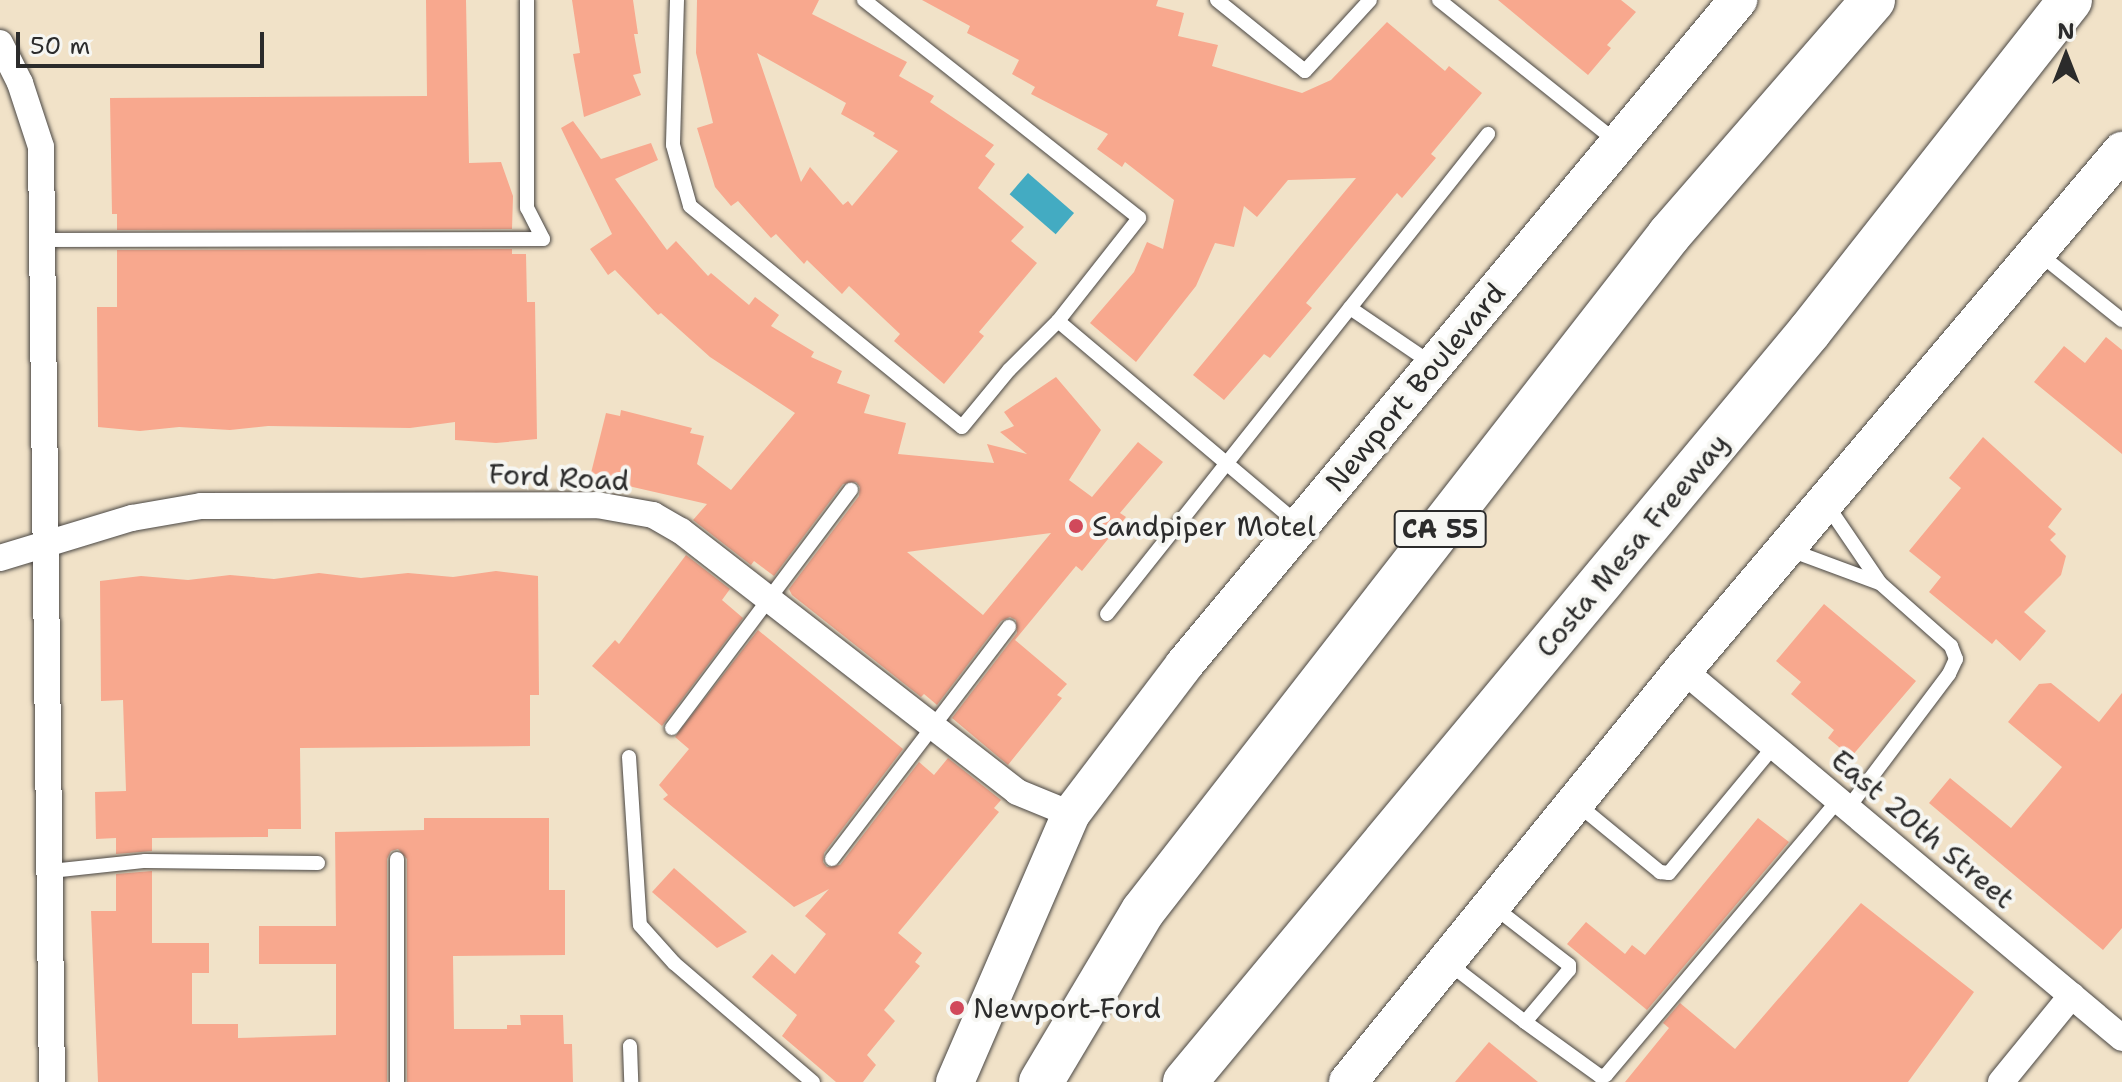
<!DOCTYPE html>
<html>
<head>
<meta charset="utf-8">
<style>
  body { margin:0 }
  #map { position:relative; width:2122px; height:1082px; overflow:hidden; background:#f1e2c8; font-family:"Shantell Sans",sans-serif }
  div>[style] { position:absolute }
  .water>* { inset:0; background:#43abc2; transform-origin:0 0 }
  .building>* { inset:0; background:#f8a88e }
  .roads { filter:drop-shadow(0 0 2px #494643) drop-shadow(0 0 2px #494643) }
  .lane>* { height:14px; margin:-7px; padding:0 7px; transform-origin:7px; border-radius:7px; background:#fff }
  .street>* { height:26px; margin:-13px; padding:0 13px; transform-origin:13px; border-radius:13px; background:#fff }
  .secondary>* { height:38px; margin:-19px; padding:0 19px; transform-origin:19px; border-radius:19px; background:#fff }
  .highway>* { height:44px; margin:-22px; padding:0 22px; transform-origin:22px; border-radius:22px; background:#fff }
  .dots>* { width:22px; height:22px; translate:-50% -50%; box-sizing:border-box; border:4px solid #f6f6f2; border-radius:50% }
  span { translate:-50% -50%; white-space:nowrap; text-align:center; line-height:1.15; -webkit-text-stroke:8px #f6f6f2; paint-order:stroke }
  .shield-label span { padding:2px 6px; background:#f6f6f2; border:2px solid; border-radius:6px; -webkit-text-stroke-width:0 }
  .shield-label { font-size:26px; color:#2b2b2b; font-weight:700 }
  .street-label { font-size:28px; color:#2b2b2b }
  .poi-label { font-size:28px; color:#2b2b2b }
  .left { translate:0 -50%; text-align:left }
  .north { position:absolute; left:2026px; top:16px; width:80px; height:80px; -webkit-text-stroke:6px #f6f6f2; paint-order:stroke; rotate:0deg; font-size:22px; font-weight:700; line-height:32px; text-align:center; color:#2b2b2b }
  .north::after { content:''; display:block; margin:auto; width:28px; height:36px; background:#2b2b2b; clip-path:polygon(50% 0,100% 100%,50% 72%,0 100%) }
  .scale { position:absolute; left:16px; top:32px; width:248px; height:36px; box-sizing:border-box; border:4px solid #2b2b2b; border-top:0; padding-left:10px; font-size:24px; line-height:28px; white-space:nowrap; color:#2b2b2b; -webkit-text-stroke:6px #f6f6f2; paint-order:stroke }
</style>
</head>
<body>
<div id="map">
  <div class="water">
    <div style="left:1028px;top:173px;width:61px;height:28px;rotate:41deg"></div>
  </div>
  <div class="building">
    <div style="clip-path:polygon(426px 0,466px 0,469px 163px,501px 162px,513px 196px,512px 229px,117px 230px,117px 214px,112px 214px,110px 98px,427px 96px)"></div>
    <div style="clip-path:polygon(572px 0,633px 0,638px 34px,634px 34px,641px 73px,633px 75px,641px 95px,584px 117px,573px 54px,580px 53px)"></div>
    <div style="clip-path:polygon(evenodd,697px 0,819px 0,812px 14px,907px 62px,899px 76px,934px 96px,930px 102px,994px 145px,985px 156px,995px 164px,978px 188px,1024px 227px,1011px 241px,1037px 263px,979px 332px,984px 336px,944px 384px,894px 341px,900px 334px,849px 286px,842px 294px,807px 260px,804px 264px,776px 234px,771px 238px,738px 201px,731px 206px,715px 187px,697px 128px,713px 123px,696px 53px,697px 0,757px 53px,846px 103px,841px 114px,875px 133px,873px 136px,898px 151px,852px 206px,848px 201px,843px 205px,810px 167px,801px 182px,757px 53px)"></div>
    <div style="clip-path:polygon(922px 0,1158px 0,1156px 6px,1184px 13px,1178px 36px,1218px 45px,1212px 66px,1302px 93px,1331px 80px,1387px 22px,1445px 71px,1449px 66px,1482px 93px,1431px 154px,1436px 158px,1402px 198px,1397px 193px,1306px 303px,1312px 308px,1270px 358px,1264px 354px,1224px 400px,1193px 375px,1356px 178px,1288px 180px,1257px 217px,1244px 206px,1234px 247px,1215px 243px,1196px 286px,1136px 362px,1090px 323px,1134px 272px,1147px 242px,1163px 249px,1174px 200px,1125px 162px,1122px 167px,1097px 149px,1108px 134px,1031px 94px,1035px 87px,1012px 74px,1019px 60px,967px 33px,970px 26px)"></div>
    <div style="clip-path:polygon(1498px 0,1621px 0,1636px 12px,1607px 45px,1611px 48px,1588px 75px)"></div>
    <div style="clip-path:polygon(evenodd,573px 121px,601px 159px,651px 143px,658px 160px,615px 179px,667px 250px,676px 241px,708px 276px,711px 273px,749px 305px,755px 297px,779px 315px,771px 326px,814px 352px,811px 357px,842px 371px,837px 383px,870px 395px,864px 413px,906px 423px,898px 454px,994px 463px,987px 444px,1027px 454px,1000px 432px,1014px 426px,1004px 412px,1056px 377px,1101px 430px,1069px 480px,1092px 497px,1138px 442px,1163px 462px,1120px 513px,1126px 517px,1082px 571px,1076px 566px,1015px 640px,1067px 684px,1057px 695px,1062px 698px,1008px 765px,952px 718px,1017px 633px,1016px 620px,1010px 617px,1001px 621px,937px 705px,924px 694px,921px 697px,792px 595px,789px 589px,859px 496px,860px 487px,856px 482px,843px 484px,774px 576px,754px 561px,751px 565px,693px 520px,707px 504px,624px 485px,625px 480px,591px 473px,606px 413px,620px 416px,621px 410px,692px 428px,690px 433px,704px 436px,697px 464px,731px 490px,795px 413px,710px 357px,661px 313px,658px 315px,615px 270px,608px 275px,590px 249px,612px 234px,561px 128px,573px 121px,1051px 533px,983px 615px,907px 552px,1051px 533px)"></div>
    <div style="clip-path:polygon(512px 249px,512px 254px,526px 254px,527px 302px,535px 302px,537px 439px,496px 443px,455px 440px,455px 422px,410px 428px,268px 426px,230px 430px,179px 427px,140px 431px,98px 427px,97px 307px,117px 307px,117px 250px)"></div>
    <div style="clip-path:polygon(2106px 337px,2122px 350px,2122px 454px,2034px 382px,2064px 346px,2085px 363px)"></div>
    <div style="clip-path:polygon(1983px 437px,2062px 509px,2048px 527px,2056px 534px,2050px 540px,2066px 556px,2061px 575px,2024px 612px,2046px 631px,2020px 661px,1996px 639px,1992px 644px,1929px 592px,1941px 577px,1909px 551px,1961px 488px,1949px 478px)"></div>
    <div style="clip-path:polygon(686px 555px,730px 589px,722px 600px,743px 618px,662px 726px,592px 666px,615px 640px,619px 644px)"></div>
    <div style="clip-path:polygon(496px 571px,538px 576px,539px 695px,530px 695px,530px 746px,300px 748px,301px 829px,268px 829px,268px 837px,152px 838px,152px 851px,116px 854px,116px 838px,96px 839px,95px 792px,126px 791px,123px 700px,101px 701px,100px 581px,141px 576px,188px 580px,230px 575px,274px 579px,319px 573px,361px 578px,408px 573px,453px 577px)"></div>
    <div style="clip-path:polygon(1824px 604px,1916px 681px,1851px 757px,1828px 738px,1834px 730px,1791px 694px,1801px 682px,1776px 661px)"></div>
    <div style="clip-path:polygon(758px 630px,903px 749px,824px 853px,823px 862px,827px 867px,840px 865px,919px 762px,934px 775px,948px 758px,1001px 800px,994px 808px,999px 812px,898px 933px,922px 953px,915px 962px,920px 966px,884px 1010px,895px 1021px,867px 1055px,876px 1065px,863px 1082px,836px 1082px,782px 1036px,797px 1015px,752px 977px,772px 954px,795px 974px,826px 934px,805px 916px,829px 889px,794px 907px,663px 799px,668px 795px,659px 785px,689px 749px,675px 737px)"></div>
    <div style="clip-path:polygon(2051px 683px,2099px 722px,2122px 693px,2122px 928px,2103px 950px,1929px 803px,1950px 778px,2011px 828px,2062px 767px,2008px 722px,2039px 684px)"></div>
    <div style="clip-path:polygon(424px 818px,549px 818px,549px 890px,565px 890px,565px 955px,453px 956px,454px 1029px,507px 1029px,507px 1025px,521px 1025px,520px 1015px,563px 1015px,564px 1044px,572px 1044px,573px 1082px,407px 1082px,407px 859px,398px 849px,391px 851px,387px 859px,387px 1082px,98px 1082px,91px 911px,116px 911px,116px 874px,152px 871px,152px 943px,209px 943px,209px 973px,192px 973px,192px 1024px,238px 1024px,238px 1038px,336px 1035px,336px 964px,259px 964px,259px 926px,336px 926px,335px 832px,424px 830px)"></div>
    <div style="clip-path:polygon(1758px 818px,1789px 842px,1647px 1010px,1567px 944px,1586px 922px,1625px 954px,1632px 945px,1645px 955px)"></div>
    <div style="clip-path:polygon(674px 868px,747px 932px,717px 948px,652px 892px)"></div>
    <div style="clip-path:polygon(1861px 903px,1974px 992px,1908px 1082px,1625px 1082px,1669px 1028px,1663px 1023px,1680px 1003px,1735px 1049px)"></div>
    <div style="clip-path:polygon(1489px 1042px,1538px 1082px,1455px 1082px)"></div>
  </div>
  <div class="roads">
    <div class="lane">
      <div style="left:677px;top:0;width:145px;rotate:91.6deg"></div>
      <div style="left:673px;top:145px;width:63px;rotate:74.4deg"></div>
      <div style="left:690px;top:206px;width:350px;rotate:39.1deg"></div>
      <div style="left:962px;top:427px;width:74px;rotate:-50.5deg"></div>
      <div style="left:1009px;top:370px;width:69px;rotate:-45deg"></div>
      <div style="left:1058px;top:321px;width:131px;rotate:-51.8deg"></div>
      <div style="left:1139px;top:218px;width:351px;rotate:-141.6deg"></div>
      <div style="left:1217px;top:0;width:113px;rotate:38.9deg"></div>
      <div style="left:1305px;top:71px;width:96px;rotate:-47.5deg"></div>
      <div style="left:1439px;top:0;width:228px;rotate:38.6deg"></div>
      <div style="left:45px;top:240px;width:498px;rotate:-0.1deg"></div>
      <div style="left:543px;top:239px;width:35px;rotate:-117deg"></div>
      <div style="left:527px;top:208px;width:208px;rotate:-90deg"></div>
      <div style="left:2037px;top:252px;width:109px;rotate:38.7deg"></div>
      <div style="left:1350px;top:308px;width:102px;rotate:34.2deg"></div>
      <div style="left:1058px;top:321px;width:316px;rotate:40.2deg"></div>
      <div style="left:1827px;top:505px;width:94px;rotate:55.8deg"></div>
      <div style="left:1880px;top:583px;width:95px;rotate:41.6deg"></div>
      <div style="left:1951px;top:646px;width:14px;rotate:69deg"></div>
      <div style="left:1956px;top:659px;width:17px;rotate:115deg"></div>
      <div style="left:1949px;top:674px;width:168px;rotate:127deg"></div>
      <div style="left:1790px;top:550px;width:95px;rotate:20.3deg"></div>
      <div style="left:1107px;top:614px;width:613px;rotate:-51.56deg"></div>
      <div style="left:672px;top:728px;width:298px;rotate:-53.1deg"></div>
      <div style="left:629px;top:757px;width:168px;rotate:86.3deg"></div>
      <div style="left:640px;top:925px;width:51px;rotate:48.2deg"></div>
      <div style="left:674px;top:963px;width:183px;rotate:40.6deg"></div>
      <div style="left:1576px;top:803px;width:109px;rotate:39.4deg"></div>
      <div style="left:1660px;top:872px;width:9px;rotate:6deg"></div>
      <div style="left:1669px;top:873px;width:165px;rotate:-50.4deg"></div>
      <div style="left:397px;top:859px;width:223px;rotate:90deg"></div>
      <div style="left:832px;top:859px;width:292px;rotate:-52.7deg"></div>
      <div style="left:51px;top:871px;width:95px;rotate:-6.1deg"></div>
      <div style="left:145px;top:861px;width:173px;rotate:0.7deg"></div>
      <div style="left:1447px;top:962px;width:98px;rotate:37.6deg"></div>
      <div style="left:1525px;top:1022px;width:68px;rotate:-49.8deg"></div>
      <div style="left:1569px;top:970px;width:5px;rotate:-90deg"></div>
      <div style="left:1569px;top:965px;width:96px;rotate:-142.2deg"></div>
      <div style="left:1525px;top:1022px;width:92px;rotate:35.8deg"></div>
      <div style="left:1600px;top:1076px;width:6px;rotate:-9deg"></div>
      <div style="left:1606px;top:1075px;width:360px;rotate:-49.8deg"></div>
      <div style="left:630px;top:1046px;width:36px;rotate:88deg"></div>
    </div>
    <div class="street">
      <div style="left:0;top:43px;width:45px;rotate:63.4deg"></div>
      <div style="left:20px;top:83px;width:67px;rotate:71.8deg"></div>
      <div style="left:41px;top:147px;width:935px;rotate:89.33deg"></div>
      <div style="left:0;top:558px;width:138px;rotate:-16.9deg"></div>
      <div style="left:132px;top:518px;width:70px;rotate:-9.9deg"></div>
      <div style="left:201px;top:506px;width:396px;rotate:-0.1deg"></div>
      <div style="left:597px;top:505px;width:57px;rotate:10.1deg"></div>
      <div style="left:653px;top:515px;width:32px;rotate:30deg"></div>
      <div style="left:681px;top:531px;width:425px;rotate:37.8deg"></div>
      <div style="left:1017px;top:792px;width:58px;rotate:22.2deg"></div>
      <div style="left:1683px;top:670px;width:573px;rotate:39.97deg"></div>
      <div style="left:2001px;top:1082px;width:112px;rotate:-50.8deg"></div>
    </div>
    <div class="secondary">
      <div style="left:955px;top:1082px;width:292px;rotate:-66.6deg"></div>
      <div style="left:1071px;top:814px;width:187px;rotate:-52.8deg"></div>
      <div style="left:1184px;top:665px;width:866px;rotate:-50.2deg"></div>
      <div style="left:1348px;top:1082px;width:531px;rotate:-50.89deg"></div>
      <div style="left:1683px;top:670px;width:680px;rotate:-49.77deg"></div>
    </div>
    <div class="highway">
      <div style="left:1041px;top:1082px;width:199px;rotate:-59.2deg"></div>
      <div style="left:1143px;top:911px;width:857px;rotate:-52.11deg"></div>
      <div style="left:1669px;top:235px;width:311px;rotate:-49deg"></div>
      <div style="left:1185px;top:1082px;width:976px;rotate:-50.24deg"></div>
      <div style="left:1809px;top:332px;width:422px;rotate:-51.8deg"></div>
    </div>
  </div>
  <div class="dots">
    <div style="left:1076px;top:526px;background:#d1495b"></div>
    <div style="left:957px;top:1008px;background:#d1495b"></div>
  </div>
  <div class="shield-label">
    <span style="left:1440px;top:529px">CA 55</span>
  </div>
  <div class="street-label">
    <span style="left:1415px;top:387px;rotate:-50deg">Newport Boulevard</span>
    <span style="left:559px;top:477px;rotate:3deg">Ford Road</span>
    <span style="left:1632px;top:545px;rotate:-50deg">Costa Mesa Freeway</span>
    <span style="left:1923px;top:829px;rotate:40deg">East 20th Street</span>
  </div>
  <div class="poi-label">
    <span class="left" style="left:1092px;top:526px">Sandpiper Motel</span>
    <span class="left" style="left:973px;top:1008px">Newport-Ford</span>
  </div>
  <div class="north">N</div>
  <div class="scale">50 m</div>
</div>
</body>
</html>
